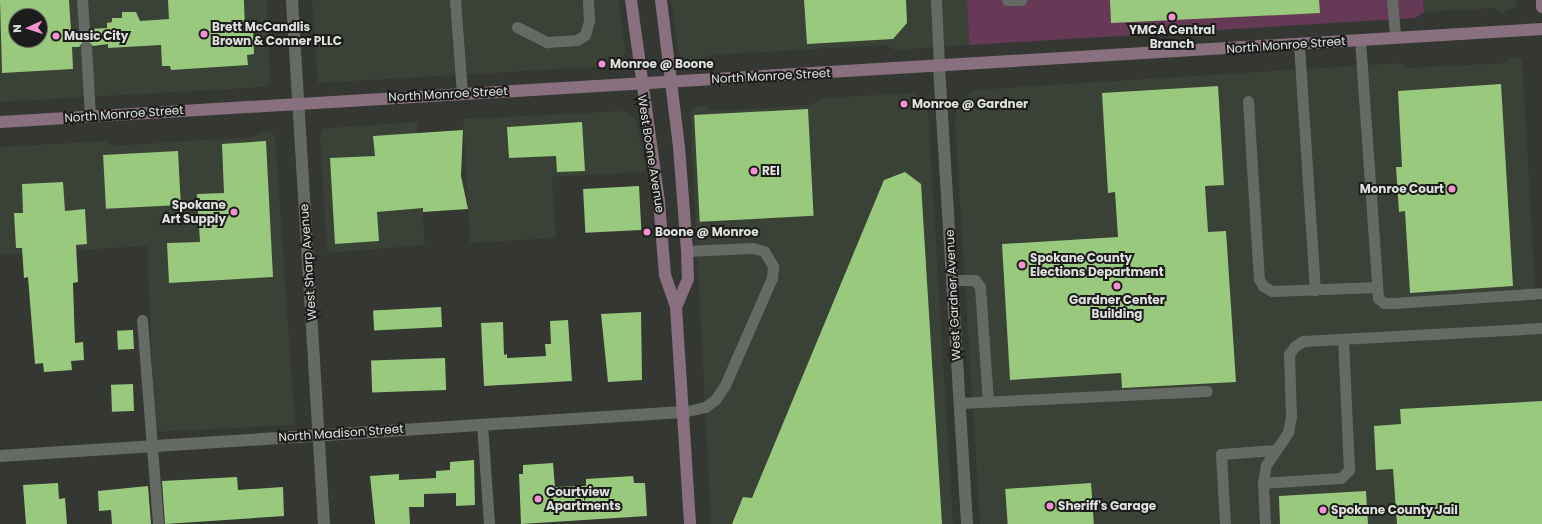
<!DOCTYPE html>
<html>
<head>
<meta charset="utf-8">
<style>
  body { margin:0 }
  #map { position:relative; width:1542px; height:524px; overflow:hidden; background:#343732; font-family:Poppins,sans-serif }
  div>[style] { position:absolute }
  .built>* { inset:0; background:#3a4137 }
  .green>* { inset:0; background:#663957 }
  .building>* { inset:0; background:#99c97d; transform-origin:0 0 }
  .lane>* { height:11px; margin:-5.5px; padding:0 5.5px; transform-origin:5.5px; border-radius:5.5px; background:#666a65 }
  .street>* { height:12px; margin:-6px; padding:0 6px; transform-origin:6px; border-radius:6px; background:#666a65 }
  .secondary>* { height:12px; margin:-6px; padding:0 6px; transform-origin:6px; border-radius:6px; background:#88707e }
  .dots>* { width:11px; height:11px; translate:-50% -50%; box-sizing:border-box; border:2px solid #1c1d1b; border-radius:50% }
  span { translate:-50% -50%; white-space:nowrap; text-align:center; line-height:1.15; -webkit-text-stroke:4px #1c1d1b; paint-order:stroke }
  .poi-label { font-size:12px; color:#dfe1de; font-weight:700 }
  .left { translate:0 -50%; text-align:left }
  .right { translate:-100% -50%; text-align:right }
  .street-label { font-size:12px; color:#dfe1de }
  .north { position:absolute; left:8px; top:8px; width:40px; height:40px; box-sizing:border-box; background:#1c1d1b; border:1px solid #6a6b69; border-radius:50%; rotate:267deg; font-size:11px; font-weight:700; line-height:16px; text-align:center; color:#dfe1de }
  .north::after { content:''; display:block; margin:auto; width:14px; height:18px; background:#f591d3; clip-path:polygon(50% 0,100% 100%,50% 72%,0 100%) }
</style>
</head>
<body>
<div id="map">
  <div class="built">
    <div style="clip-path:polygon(evenodd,0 0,267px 0,270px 82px,264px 87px,0 102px,0 0,16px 16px,40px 16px,40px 40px,16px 40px,16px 16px)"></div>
    <div style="clip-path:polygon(312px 0,619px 0,625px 52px,623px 59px,613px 66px,318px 83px)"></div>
    <div style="clip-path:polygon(671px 0,967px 0,969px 45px,894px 50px,887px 45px,709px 55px,697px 62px,690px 62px,682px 58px,678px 51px)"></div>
    <div style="clip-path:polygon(1423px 0,1518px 0,1516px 7px,1503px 13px,1493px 8px,1424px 12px)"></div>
    <div style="clip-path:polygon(1511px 57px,1522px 59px,1536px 302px,1542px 300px,1542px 524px,980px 524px,955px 123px,957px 108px,964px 97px,974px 90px,1398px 63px,1408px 68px,1505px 63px)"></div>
    <div style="clip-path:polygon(912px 93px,925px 101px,928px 110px,953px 524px,711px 524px,690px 112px,698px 106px,709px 107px,710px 111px,810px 105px,823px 98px)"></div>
    <div style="clip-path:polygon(623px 111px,631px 114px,636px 120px,646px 172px,552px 177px,556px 238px,470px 243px,463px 119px)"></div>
    <div style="clip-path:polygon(417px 122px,425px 245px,327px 253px,320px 137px,322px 130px,328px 128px)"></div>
    <div style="clip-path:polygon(268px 130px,275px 136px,295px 425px,155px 432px,147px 246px,0 255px,0 147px,106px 141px,111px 146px,250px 137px)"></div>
  </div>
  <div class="green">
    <div style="clip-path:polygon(967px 0,1423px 0,1424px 12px,1415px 18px,969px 45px)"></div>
  </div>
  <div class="building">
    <div style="clip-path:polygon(evenodd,0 0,69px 0,71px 31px,77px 31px,84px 37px,91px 29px,107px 28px,107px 23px,112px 22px,112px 18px,122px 18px,122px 12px,136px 12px,140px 21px,169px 19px,168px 0,244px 0,245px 31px,253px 30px,254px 54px,247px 55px,248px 65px,171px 70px,170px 66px,162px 66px,161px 45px,108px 48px,108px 44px,93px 46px,85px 39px,79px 47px,72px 47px,73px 69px,2px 73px,0 0,16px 16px,40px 16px,40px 40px,16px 40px,16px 16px)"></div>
    <div style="clip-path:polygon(804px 0,906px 0,907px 23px,893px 39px,807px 44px)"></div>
    <div style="clip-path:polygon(1110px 0,1319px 0,1320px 13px,1111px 23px)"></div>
    <div style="clip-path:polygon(1501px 84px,1513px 286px,1410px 293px,1405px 211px,1399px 212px,1396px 167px,1402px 167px,1398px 91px)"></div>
    <div style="clip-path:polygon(1218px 86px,1224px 185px,1205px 186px,1208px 232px,1226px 231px,1236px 382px,1122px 388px,1121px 373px,1010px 380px,1002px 244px,1118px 237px,1115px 192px,1108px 193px,1102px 93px)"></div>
    <div style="left:808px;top:109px;width:107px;height:114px;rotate:87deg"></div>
    <div style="clip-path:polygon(582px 122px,585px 171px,557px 172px,556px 156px,509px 158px,507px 127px)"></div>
    <div style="clip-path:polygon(463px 130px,461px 176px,468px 209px,423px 212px,423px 208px,377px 212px,379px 241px,335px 244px,330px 158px,375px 156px,373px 136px)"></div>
    <div style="clip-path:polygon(266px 141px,273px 277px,169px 283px,167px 243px,200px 242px,197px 194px,224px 193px,222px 144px)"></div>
    <div style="left:178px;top:151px;width:54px;height:75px;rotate:87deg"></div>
    <div style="clip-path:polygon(905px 172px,921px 184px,942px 524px,732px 524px,743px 497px,752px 498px,884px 180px)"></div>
    <div style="clip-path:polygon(63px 182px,65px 211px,85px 209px,87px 244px,76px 245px,78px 282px,73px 283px,75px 343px,83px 342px,84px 360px,71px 361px,72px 370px,44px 372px,43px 363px,35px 364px,28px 277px,24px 278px,22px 248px,16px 248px,14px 213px,23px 213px,22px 184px)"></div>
    <div style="left:639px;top:186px;width:44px;height:56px;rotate:87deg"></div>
    <div style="left:441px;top:307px;width:20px;height:68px;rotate:87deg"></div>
    <div style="clip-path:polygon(641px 312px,642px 380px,608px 382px,601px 314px)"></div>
    <div style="clip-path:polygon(568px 320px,572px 381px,484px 386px,481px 323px,503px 322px,504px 355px,507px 354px,507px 358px,546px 356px,545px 344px,551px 344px,550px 321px)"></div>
    <div style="left:133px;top:330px;width:19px;height:16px;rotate:87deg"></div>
    <div style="left:445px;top:358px;width:32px;height:74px;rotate:88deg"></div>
    <div style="left:133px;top:384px;width:27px;height:22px;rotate:88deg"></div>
    <div style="clip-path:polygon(1542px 401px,1542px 524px,1397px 524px,1393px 469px,1376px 470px,1374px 426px,1401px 424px,1400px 409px)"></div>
    <div style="clip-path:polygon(474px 460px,475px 505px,456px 506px,456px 493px,424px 494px,424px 507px,409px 507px,410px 524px,375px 524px,370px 476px,399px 474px,399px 480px,436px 478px,436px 471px,450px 470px,450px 462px)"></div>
    <div style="clip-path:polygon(553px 463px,555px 487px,586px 486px,586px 479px,633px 476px,634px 483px,645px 483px,647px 516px,521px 524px,519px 474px,523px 474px,523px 465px)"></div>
    <div style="clip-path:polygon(237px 477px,238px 490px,283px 487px,284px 516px,165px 524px,162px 481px)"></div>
    <div style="clip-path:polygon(58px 483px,59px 499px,65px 498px,67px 524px,26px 524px,23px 485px)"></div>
    <div style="left:1091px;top:483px;width:41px;height:86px;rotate:86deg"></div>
    <div style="clip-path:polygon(148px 486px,151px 524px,112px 524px,111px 510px,99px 511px,98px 491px)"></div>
    <div style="clip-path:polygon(1366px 491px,1368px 524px,1280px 524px,1279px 496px)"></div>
  </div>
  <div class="lane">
    <div style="left:82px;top:0;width:30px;rotate:86deg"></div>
    <div style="left:455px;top:0;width:93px;rotate:85.7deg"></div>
    <div style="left:936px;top:0;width:66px;rotate:87.4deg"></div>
    <div style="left:1007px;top:0;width:14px"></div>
    <div style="left:1392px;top:0;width:38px;rotate:85deg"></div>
    <div style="left:517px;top:27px;width:34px;rotate:27deg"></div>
    <div style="left:547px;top:42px;width:30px;rotate:-4deg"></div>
    <div style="left:577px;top:40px;width:9px;rotate:-32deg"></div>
    <div style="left:585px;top:35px;width:15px;rotate:-74deg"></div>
    <div style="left:589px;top:21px;width:21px;rotate:-93deg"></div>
    <div style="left:1360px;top:40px;width:259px;rotate:86deg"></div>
    <div style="left:1378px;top:298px;width:8px;rotate:40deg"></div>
    <div style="left:1384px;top:303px;width:9px"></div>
    <div style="left:1393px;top:303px;width:149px;rotate:-3.8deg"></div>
    <div style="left:1299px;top:44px;width:247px;rotate:86.3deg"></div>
    <div style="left:86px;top:46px;width:70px;rotate:86.7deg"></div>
    <div style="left:1248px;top:101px;width:178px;rotate:86.5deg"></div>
    <div style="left:1259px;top:279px;width:8px;rotate:60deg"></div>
    <div style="left:1263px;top:286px;width:10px;rotate:29deg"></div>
    <div style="left:1272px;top:291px;width:105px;rotate:-2.2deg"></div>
    <div style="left:952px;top:280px;width:23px"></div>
    <div style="left:975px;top:280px;width:9px;rotate:54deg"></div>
    <div style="left:980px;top:287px;width:115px;rotate:86deg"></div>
    <div style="left:142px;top:320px;width:205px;rotate:85.5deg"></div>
    <div style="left:960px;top:403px;width:247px;rotate:-2.8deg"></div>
    <div style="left:683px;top:412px;width:23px;rotate:-13deg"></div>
    <div style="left:705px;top:407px;width:12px;rotate:-35deg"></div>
    <div style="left:715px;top:400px;width:18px;rotate:-56deg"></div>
    <div style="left:725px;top:385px;width:117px;rotate:-66.3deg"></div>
    <div style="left:772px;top:278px;width:12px;rotate:-85deg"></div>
    <div style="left:773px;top:266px;width:17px;rotate:-121deg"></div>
    <div style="left:764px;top:251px;width:12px;rotate:-166deg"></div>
    <div style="left:752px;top:248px;width:65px;rotate:177.4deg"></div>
    <div style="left:482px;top:424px;width:100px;rotate:86deg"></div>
    <div style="left:1263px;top:483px;width:78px;rotate:-3.7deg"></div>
    <div style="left:1341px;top:478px;width:11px;rotate:-45deg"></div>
    <div style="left:1349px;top:470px;width:131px;rotate:-92.6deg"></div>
    <div style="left:1225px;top:524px;width:70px;rotate:-93.3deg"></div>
    <div style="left:1221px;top:454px;width:55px;rotate:-4.2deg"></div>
    <div style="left:1265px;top:524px;width:41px;rotate:-92.8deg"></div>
    <div style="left:1263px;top:483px;width:18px;rotate:-81deg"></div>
    <div style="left:1266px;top:465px;width:40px;rotate:-56deg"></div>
    <div style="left:1288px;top:432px;width:16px;rotate:-79deg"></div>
    <div style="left:1291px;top:416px;width:62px;rotate:-91.8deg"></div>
    <div style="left:1289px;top:354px;width:10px;rotate:-53deg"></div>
    <div style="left:1295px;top:346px;width:9px;rotate:-32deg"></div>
    <div style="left:1303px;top:341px;width:239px;rotate:-3.1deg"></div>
  </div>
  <div class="street">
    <div style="left:292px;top:0;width:525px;rotate:86.51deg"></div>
    <div style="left:939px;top:66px;width:459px;rotate:86.5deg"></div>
    <div style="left:0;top:456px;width:684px;rotate:-3.69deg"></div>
  </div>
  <div class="secondary">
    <div style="left:631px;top:0;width:203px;rotate:82.1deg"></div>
    <div style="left:659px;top:201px;width:74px;rotate:85.4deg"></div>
    <div style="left:665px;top:275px;width:34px;rotate:71deg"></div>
    <div style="left:676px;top:307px;width:217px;rotate:86.3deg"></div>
    <div style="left:661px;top:0;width:148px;rotate:83deg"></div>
    <div style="left:679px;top:147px;width:104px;rotate:85.6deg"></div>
    <div style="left:687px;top:251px;width:28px;rotate:88deg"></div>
    <div style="left:688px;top:279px;width:30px;rotate:113deg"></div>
    <div style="left:1542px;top:0;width:7px;rotate:90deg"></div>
    <div style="left:0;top:122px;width:1545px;rotate:-3.45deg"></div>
  </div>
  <div class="dots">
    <div style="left:1172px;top:17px;background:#f591d3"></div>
    <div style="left:204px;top:34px;background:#f591d3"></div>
    <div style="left:56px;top:36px;background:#f591d3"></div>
    <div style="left:602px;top:64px;background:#f591d3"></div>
    <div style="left:904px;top:104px;background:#f591d3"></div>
    <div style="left:754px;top:171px;background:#f591d3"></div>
    <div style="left:1452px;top:189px;background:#f591d3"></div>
    <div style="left:234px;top:212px;background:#f591d3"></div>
    <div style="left:647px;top:232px;background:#f591d3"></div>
    <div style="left:1022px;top:265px;background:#f591d3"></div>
    <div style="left:1117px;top:286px;background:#f591d3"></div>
    <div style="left:538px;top:499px;background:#f591d3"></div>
    <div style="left:1050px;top:506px;background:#f591d3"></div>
    <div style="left:1323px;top:510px;background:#f591d3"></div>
  </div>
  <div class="poi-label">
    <span class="left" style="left:212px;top:34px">Brett McCandlis<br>Brown &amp; Conner PLLC</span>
    <span style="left:1172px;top:37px">YMCA Central<br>Branch</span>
    <span class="left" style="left:64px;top:36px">Music City</span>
    <span class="left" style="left:610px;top:64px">Monroe @ Boone</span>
    <span class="left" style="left:912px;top:104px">Monroe @ Gardner</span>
    <span class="left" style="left:762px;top:171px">REI</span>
    <span class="right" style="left:1444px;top:189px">Monroe Court</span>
    <span class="right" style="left:226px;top:212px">Spokane<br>Art Supply</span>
    <span class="left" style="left:655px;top:232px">Boone @ Monroe</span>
    <span class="left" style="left:1030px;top:265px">Spokane County<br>Elections Department</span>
    <span style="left:1117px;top:307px">Gardner Center<br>Building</span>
    <span class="left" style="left:546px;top:499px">Courtview<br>Apartments</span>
    <span class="left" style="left:1058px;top:506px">Sheriff's Garage</span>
    <span class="left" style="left:1331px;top:510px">Spokane County Jail</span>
  </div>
  <div class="street-label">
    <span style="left:1286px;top:45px;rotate:-4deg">North Monroe Street</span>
    <span style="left:771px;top:76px;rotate:-3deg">North Monroe Street</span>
    <span style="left:448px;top:94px;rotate:-3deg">North Monroe Street</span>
    <span style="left:124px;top:114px;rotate:-4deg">North Monroe Street</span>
    <span style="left:651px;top:154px;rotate:81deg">West Boone Avenue</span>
    <span style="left:308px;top:262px;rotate:-94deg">West Sharp Avenue</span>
    <span style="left:953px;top:295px;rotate:-93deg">West Gardner Avenue</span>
    <span style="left:341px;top:433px;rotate:-4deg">North Madison Street</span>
  </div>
  <div class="north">N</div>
</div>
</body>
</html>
